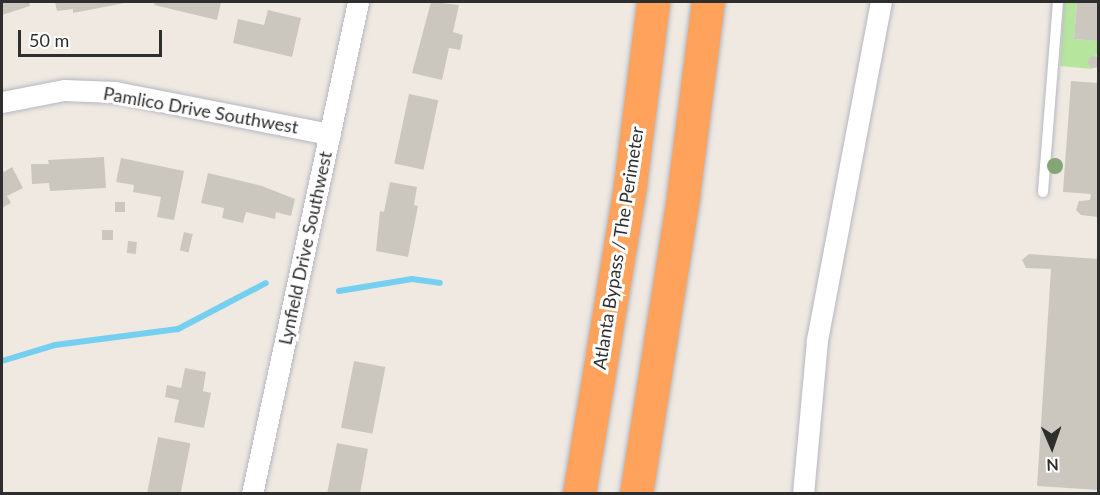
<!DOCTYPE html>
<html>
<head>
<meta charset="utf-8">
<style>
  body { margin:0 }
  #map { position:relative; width:1100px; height:495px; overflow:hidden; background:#efe9e1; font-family:Lato,sans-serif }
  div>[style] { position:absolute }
  .green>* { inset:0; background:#b6e59e }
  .stream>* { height:6px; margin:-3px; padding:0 3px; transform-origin:3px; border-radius:3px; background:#75cff0 }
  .building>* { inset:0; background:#cbc7bf; transform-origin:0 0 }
  .round { border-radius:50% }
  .roads { filter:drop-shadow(0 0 2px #b4b7c1) drop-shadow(0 0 2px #b4b7c1) }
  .lane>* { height:10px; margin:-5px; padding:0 5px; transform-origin:5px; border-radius:5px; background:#fff }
  .street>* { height:21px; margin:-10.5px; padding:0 10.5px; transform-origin:10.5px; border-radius:10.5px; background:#fff }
  .highway>* { height:33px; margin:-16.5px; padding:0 16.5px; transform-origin:16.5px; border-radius:16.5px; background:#ffa35c }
  .trees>* { width:16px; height:16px; margin:-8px; border-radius:50%; background:#84a574 }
  span { translate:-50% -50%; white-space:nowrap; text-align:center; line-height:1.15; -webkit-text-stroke:6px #fff; paint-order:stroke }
  .street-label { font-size:18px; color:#2e2e2e }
  .frame { position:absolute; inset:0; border:3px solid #2e2e2e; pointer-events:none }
  .north { position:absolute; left:1022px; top:417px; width:60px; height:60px; -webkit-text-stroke:4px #fff; paint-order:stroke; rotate:178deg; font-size:16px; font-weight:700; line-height:24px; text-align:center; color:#2e2e2e }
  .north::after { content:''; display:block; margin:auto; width:21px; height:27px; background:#2e2e2e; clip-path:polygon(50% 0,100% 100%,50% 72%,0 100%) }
  .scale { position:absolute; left:18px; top:30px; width:144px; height:27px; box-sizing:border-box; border:3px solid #2e2e2e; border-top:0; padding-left:8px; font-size:18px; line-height:21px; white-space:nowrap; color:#2e2e2e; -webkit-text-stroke:4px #fff; paint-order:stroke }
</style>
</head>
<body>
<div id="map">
  <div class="green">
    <div style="clip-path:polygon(1064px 2px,1077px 2px,1074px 39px,1098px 41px,1098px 54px,1090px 59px,1093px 69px,1060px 66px)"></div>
  </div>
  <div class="stream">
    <div style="left:339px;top:291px;width:74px;rotate:-9.3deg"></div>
    <div style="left:412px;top:279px;width:28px;rotate:8deg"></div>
    <div style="left:2px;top:361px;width:55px;rotate:-16.8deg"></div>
    <div style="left:55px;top:345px;width:124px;rotate:-7.4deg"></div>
    <div style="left:178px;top:329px;width:99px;rotate:-27.6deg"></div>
  </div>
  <div class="building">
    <div style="clip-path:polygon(2px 2px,29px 2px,30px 6px,2px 15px)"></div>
    <div style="clip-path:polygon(55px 2px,125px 2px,125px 3px,73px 13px,73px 9px,57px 11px)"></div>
    <div style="clip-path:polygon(155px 2px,221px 2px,217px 20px,154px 5px)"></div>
    <div style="clip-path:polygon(431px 2px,459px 5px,453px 32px,463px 35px,460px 50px,449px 48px,442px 80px,412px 73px)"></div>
    <div style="clip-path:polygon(1077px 2px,1098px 2px,1098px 41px,1074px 39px)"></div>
    <div style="clip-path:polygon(268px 10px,301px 18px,292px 57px,233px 43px,238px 19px,264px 25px)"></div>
    <div class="round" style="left:1088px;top:56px;width:12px;height:12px"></div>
    <div style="clip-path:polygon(1071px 81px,1098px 83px,1098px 217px,1081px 215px,1076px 210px,1079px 201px,1090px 200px,1091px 194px,1063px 192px)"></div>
    <div style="left:409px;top:94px;width:30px;height:71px;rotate:12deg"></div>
    <div style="clip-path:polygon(104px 157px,106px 188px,50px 191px,49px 183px,32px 184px,31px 164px,49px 164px,48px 160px)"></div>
    <div style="clip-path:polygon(121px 158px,184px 171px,174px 220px,157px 217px,161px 197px,133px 192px,134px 185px,116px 182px)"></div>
    <div style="clip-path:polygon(12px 167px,23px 188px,7px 196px,11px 203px,2px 208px,2px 173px)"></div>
    <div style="clip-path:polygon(208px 173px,262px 186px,295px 199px,291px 216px,276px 212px,275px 219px,246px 212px,243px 223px,222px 218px,224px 208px,201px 203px)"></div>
    <div style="clip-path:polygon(390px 182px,417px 187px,414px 205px,418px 206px,408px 257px,376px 251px,380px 211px,384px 212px)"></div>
    <div style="left:115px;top:202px;width:10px;height:10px"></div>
    <div style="left:102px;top:230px;width:11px;height:10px"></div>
    <div style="left:184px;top:232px;width:9px;height:19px;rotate:13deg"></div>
    <div style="left:128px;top:241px;width:9px;height:12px;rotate:6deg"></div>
    <div style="clip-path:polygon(1029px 254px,1098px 259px,1098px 490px,1037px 486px,1051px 269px,1026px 268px,1022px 260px)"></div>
    <div style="left:354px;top:361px;width:32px;height:68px;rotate:11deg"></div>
    <div style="clip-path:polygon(185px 368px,206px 372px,203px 391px,211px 393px,204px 428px,174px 422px,179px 400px,165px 397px,167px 385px,181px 388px)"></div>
    <div style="left:158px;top:437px;width:33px;height:58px;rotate:11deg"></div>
    <div style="clip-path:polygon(337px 443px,368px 449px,360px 494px,327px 494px)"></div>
  </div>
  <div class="roads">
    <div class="lane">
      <div style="left:1043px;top:192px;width:191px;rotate:-85.5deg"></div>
    </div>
    <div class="street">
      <div style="left:2px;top:102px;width:63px;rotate:-11deg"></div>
      <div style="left:64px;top:90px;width:51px;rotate:2.2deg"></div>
      <div style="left:115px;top:92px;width:219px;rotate:11.1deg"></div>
      <div style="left:252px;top:494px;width:503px;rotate:-77.84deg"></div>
      <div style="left:803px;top:494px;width:155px;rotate:-84.8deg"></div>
      <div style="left:817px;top:340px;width:344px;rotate:-79.3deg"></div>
    </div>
    <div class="highway">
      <div style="left:579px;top:494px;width:313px;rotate:-80.6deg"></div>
      <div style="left:630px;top:185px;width:184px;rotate:-82.8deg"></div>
      <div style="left:636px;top:494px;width:302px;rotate:-81deg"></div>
      <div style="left:683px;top:196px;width:196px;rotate:-82.7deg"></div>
    </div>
  </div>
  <div class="trees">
    <div style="left:1055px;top:166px"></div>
  </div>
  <div class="street-label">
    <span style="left:201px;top:110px;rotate:10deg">Pamlico Drive Southwest</span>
    <span style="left:305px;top:248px;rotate:-78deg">Lynfield Drive Southwest</span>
    <span style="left:618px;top:248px;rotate:-81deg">Atlanta Bypass / The Perimeter</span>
  </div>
  <div class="frame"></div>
  <div class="north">N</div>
  <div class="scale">50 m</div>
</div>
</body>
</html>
